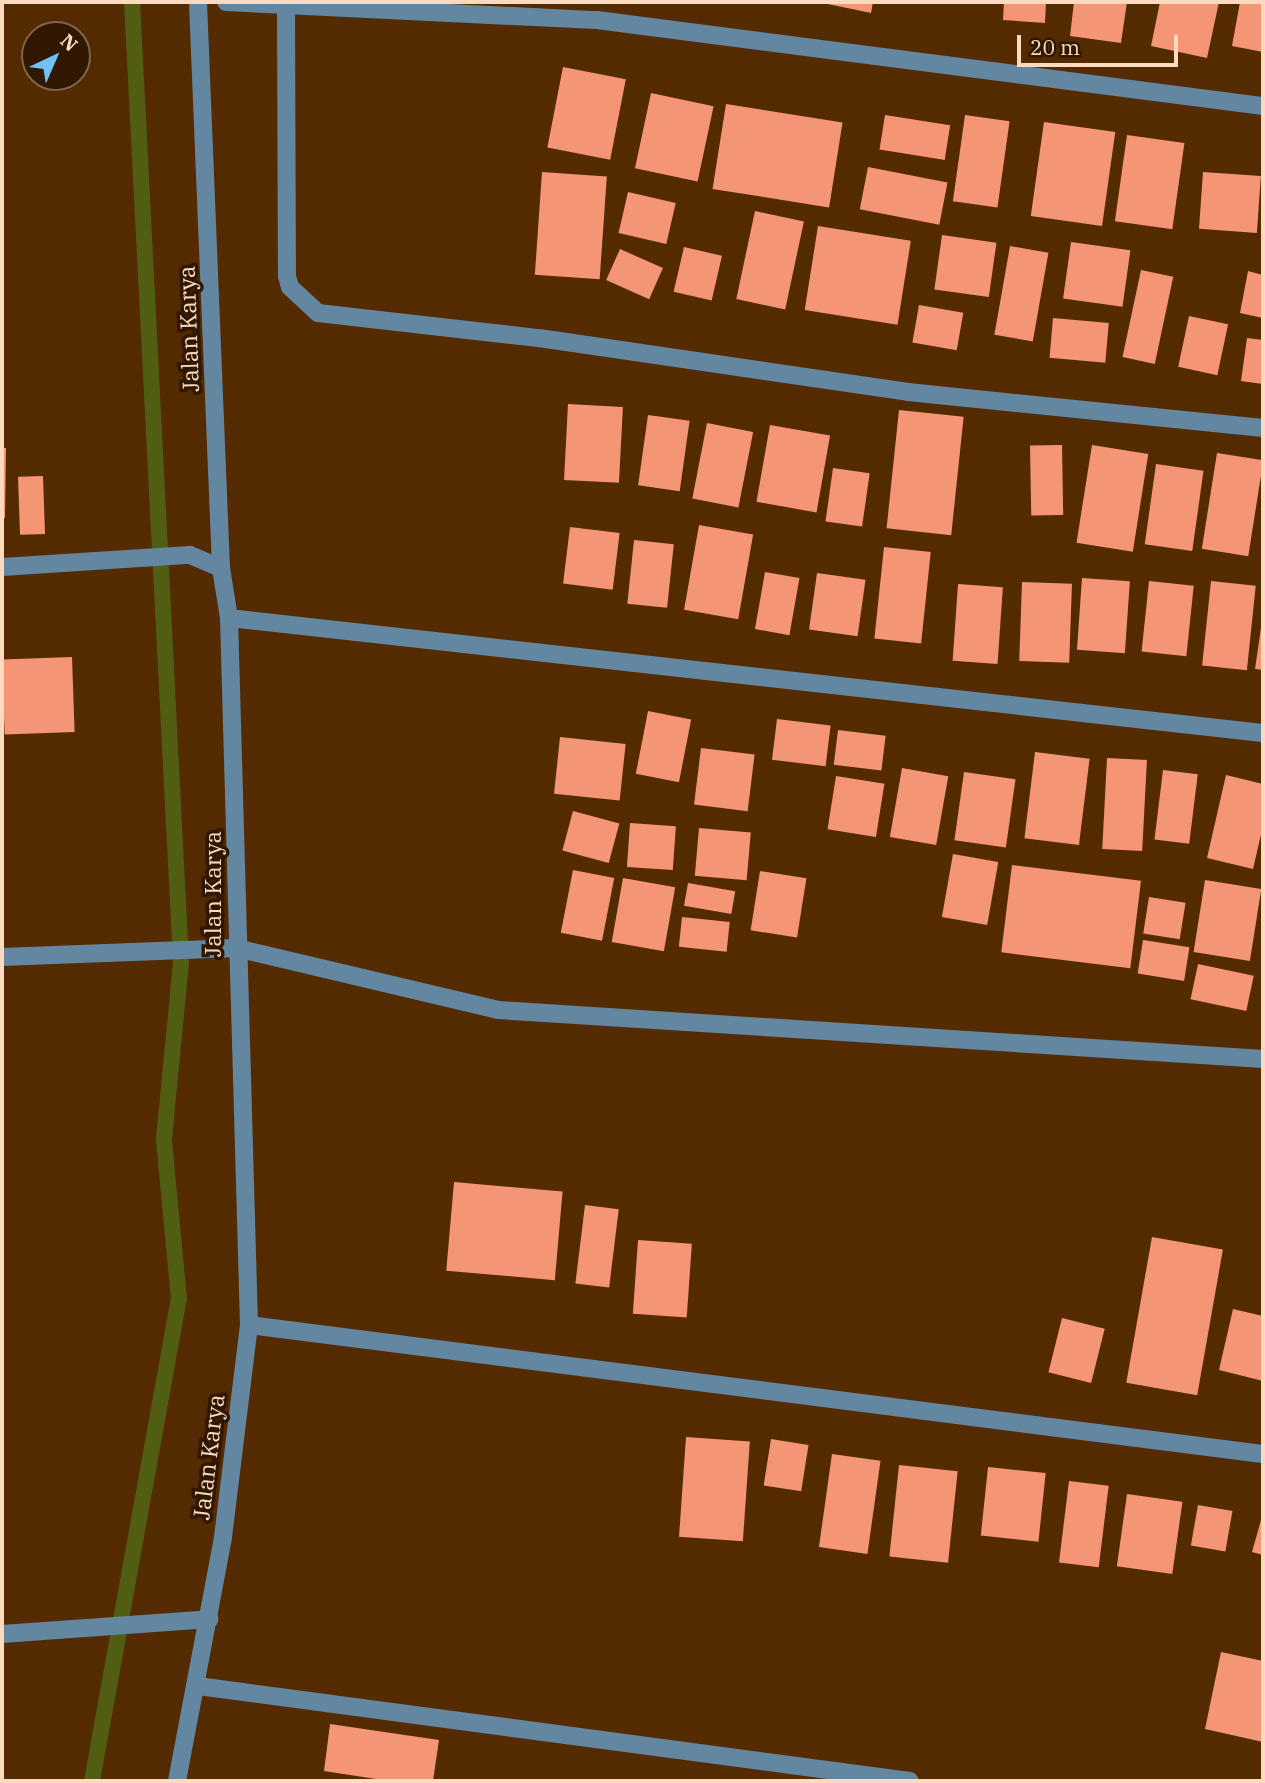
<!DOCTYPE html>
<html>
<head>
<meta charset="utf-8">
<style>
  body { margin:0 }
  #map { position:relative; width:1265px; height:1783px; overflow:hidden; background:#542a00; font-family:"IBM Plex Serif",serif }
  div>[style] { position:absolute }
  .stream>* { height:16px; margin:-8px; padding:0 8px; transform-origin:8px; border-radius:8px; background:#515e11 }
  .building>* { inset:0; background:#f49575; transform-origin:0 0 }
  .minor>* { height:18px; margin:-9px; padding:0 9px; transform-origin:9px; border-radius:9px; background:#6387a0 }
  span { translate:-50% -50%; white-space:nowrap; text-align:center; line-height:1.15; -webkit-text-stroke:7px #2f1702; paint-order:stroke }
  .street-label { font-size:23px; color:#fbdac0 }
  .frame { position:absolute; inset:0; border:4px solid #fbdac0; pointer-events:none }
  .north { position:absolute; left:21px; top:21px; width:70px; height:70px; box-sizing:border-box; background:#2f1702; border:2px solid #81654e; border-radius:50%; rotate:44deg; font-size:19px; font-weight:700; line-height:28px; text-align:center; color:#fbdac0 }
  .north::after { content:''; display:block; margin:auto; width:24px; height:32px; background:#72c1f5; clip-path:polygon(50% 0,100% 100%,50% 72%,0 100%) }
  .scale { position:absolute; left:1017px; top:35px; width:161px; height:32px; box-sizing:border-box; border:4px solid #fbdac0; border-top:0; padding-left:9px; font-size:21px; line-height:24px; white-space:nowrap; color:#fbdac0; -webkit-text-stroke:5px #2f1702; paint-order:stroke }
</style>
</head>
<body>
<div id="map">
  <div class="stream">
    <div style="left:92px;top:1781px;width:490px;rotate:-79.8deg"></div>
    <div style="left:179px;top:1299px;width:161px;rotate:-95.4deg"></div>
    <div style="left:164px;top:1139px;width:178px;rotate:-84.5deg"></div>
    <div style="left:181px;top:962px;width:961px;rotate:-92.92deg"></div>
  </div>
  <div class="building">
    <div style="clip-path:polygon(818px 2px,873px 2px,871px 13px)"></div>
    <div style="clip-path:polygon(1004px 2px,1046px 2px,1045px 23px,1003px 20px)"></div>
    <div style="clip-path:polygon(1074px 2px,1127px 2px,1121px 43px,1070px 36px)"></div>
    <div style="clip-path:polygon(1160px 2px,1219px 2px,1207px 58px,1151px 46px)"></div>
    <div style="clip-path:polygon(1240px 2px,1263px 2px,1263px 52px,1232px 46px)"></div>
    <div style="left:563px;top:67px;width:64px;height:82px;rotate:11deg"></div>
    <div style="left:651px;top:93px;width:64px;height:77px;rotate:12deg"></div>
    <div style="left:726px;top:104px;width:118px;height:86px;rotate:9deg"></div>
    <div style="left:885px;top:115px;width:66px;height:35px;rotate:9deg"></div>
    <div style="left:965px;top:115px;width:45px;height:87px;rotate:8deg"></div>
    <div style="left:1044px;top:122px;width:72px;height:95px;rotate:8deg"></div>
    <div style="left:1127px;top:135px;width:58px;height:87px;rotate:8deg"></div>
    <div style="left:868px;top:167px;width:81px;height:43px;rotate:11deg"></div>
    <div style="left:542px;top:172px;width:65px;height:103px;rotate:4deg"></div>
    <div style="left:1203px;top:172px;width:58px;height:57px;rotate:4deg"></div>
    <div style="left:628px;top:192px;width:49px;height:42px;rotate:13deg"></div>
    <div style="left:755px;top:211px;width:50px;height:90px;rotate:12deg"></div>
    <div style="left:818px;top:226px;width:94px;height:85px;rotate:9deg"></div>
    <div style="left:942px;top:235px;width:55px;height:55px;rotate:8deg"></div>
    <div style="left:1071px;top:242px;width:60px;height:57px;rotate:8deg"></div>
    <div style="left:1010px;top:246px;width:39px;height:90px;rotate:10deg"></div>
    <div style="left:684px;top:247px;width:39px;height:46px;rotate:13deg"></div>
    <div style="left:620px;top:249px;width:47px;height:34px;rotate:24deg"></div>
    <div style="left:1141px;top:270px;width:33px;height:89px;rotate:12deg"></div>
    <div style="clip-path:polygon(1248px 271px,1263px 275px,1263px 318px,1240px 313px)"></div>
    <div style="left:919px;top:305px;width:45px;height:38px;rotate:10deg"></div>
    <div style="left:1189px;top:316px;width:40px;height:52px;rotate:12deg"></div>
    <div style="left:1053px;top:318px;width:56px;height:40px;rotate:5deg"></div>
    <div style="clip-path:polygon(1247px 338px,1263px 340px,1263px 384px,1241px 381px)"></div>
    <div style="left:568px;top:404px;width:55px;height:76px;rotate:3deg"></div>
    <div style="left:899px;top:410px;width:65px;height:119px;rotate:6deg"></div>
    <div style="left:648px;top:415px;width:42px;height:71px;rotate:8deg"></div>
    <div style="left:707px;top:423px;width:47px;height:77px;rotate:11deg"></div>
    <div style="left:770px;top:425px;width:61px;height:78px;rotate:10deg"></div>
    <div style="left:1062px;top:445px;width:70px;height:32px;rotate:89deg"></div>
    <div style="left:1092px;top:445px;width:57px;height:99px;rotate:9deg"></div>
    <div style="clip-path:polygon(2px 448px,6px 448px,5px 518px,2px 518px)"></div>
    <div style="left:1217px;top:453px;width:47px;height:97px;rotate:9deg"></div>
    <div style="left:1156px;top:464px;width:48px;height:81px;rotate:8deg"></div>
    <div style="left:833px;top:468px;width:37px;height:54px;rotate:8deg"></div>
    <div style="left:43px;top:476px;width:58px;height:25px;rotate:88deg"></div>
    <div style="left:699px;top:525px;width:55px;height:86px;rotate:10deg"></div>
    <div style="left:570px;top:527px;width:50px;height:57px;rotate:7deg"></div>
    <div style="left:634px;top:540px;width:40px;height:64px;rotate:6deg"></div>
    <div style="left:884px;top:547px;width:47px;height:92px;rotate:6deg"></div>
    <div style="left:765px;top:572px;width:35px;height:58px;rotate:10deg"></div>
    <div style="left:817px;top:573px;width:49px;height:57px;rotate:8deg"></div>
    <div style="left:1082px;top:578px;width:48px;height:72px;rotate:4deg"></div>
    <div style="left:1149px;top:581px;width:45px;height:71px;rotate:6deg"></div>
    <div style="left:1211px;top:581px;width:45px;height:85px;rotate:6deg"></div>
    <div style="left:1022px;top:582px;width:50px;height:79px;rotate:2deg"></div>
    <div style="left:958px;top:584px;width:45px;height:77px;rotate:4deg"></div>
    <div style="clip-path:polygon(1263px 614px,1263px 670px,1255px 669px)"></div>
    <div style="left:72px;top:657px;width:75px;height:70px;rotate:88deg"></div>
    <div style="left:648px;top:711px;width:44px;height:64px;rotate:11deg"></div>
    <div style="left:777px;top:719px;width:54px;height:41px;rotate:7deg"></div>
    <div style="left:838px;top:730px;width:48px;height:35px;rotate:7deg"></div>
    <div style="left:560px;top:737px;width:66px;height:57px;rotate:6deg"></div>
    <div style="left:701px;top:748px;width:54px;height:57px;rotate:7deg"></div>
    <div style="left:1035px;top:752px;width:55px;height:87px;rotate:7deg"></div>
    <div style="left:1107px;top:758px;width:40px;height:91px;rotate:3deg"></div>
    <div style="left:902px;top:768px;width:47px;height:70px;rotate:10deg"></div>
    <div style="left:1163px;top:770px;width:35px;height:70px;rotate:7deg"></div>
    <div style="left:964px;top:772px;width:52px;height:69px;rotate:8deg"></div>
    <div style="clip-path:polygon(1226px 775px,1263px 784px,1263px 826px,1253px 869px,1207px 858px)"></div>
    <div style="left:836px;top:776px;width:49px;height:54px;rotate:9deg"></div>
    <div style="left:573px;top:811px;width:48px;height:41px;rotate:15deg"></div>
    <div style="left:630px;top:823px;width:46px;height:44px;rotate:4deg"></div>
    <div style="left:699px;top:828px;width:52px;height:48px;rotate:5deg"></div>
    <div style="left:953px;top:854px;width:46px;height:64px;rotate:10deg"></div>
    <div style="left:1012px;top:865px;width:130px;height:88px;rotate:7deg"></div>
    <div style="left:573px;top:870px;width:42px;height:64px;rotate:11deg"></div>
    <div style="left:760px;top:871px;width:47px;height:60px;rotate:9deg"></div>
    <div style="left:623px;top:878px;width:53px;height:65px;rotate:10deg"></div>
    <div style="left:1205px;top:880px;width:57px;height:73px;rotate:9deg"></div>
    <div style="left:688px;top:883px;width:48px;height:23px;rotate:10deg"></div>
    <div style="left:1149px;top:897px;width:37px;height:37px;rotate:9deg"></div>
    <div style="left:682px;top:917px;width:48px;height:30px;rotate:6deg"></div>
    <div style="left:1143px;top:940px;width:47px;height:34px;rotate:9deg"></div>
    <div style="left:1198px;top:964px;width:57px;height:36px;rotate:12deg"></div>
    <div style="left:454px;top:1182px;width:109px;height:89px;rotate:5deg"></div>
    <div style="left:585px;top:1205px;width:34px;height:79px;rotate:7deg"></div>
    <div style="left:1152px;top:1237px;width:72px;height:148px;rotate:10deg"></div>
    <div style="left:638px;top:1240px;width:54px;height:74px;rotate:4deg"></div>
    <div style="clip-path:polygon(1233px 1309px,1263px 1316px,1263px 1381px,1219px 1370px)"></div>
    <div style="left:1062px;top:1318px;width:44px;height:56px;rotate:14deg"></div>
    <div style="left:686px;top:1437px;width:64px;height:100px;rotate:4deg"></div>
    <div style="left:771px;top:1439px;width:38px;height:47px;rotate:9deg"></div>
    <div style="left:832px;top:1454px;width:49px;height:94px;rotate:8deg"></div>
    <div style="left:899px;top:1465px;width:59px;height:92px;rotate:6deg"></div>
    <div style="left:988px;top:1467px;width:58px;height:69px;rotate:6deg"></div>
    <div style="left:1069px;top:1481px;width:40px;height:82px;rotate:7deg"></div>
    <div style="left:1127px;top:1494px;width:56px;height:73px;rotate:8deg"></div>
    <div style="left:1198px;top:1505px;width:35px;height:41px;rotate:10deg"></div>
    <div style="clip-path:polygon(1263px 1513px,1263px 1555px,1252px 1552px)"></div>
    <div style="clip-path:polygon(1221px 1652px,1263px 1661px,1263px 1742px,1205px 1729px)"></div>
    <div style="clip-path:polygon(330px 1724px,439px 1740px,433px 1781px,389px 1781px,324px 1771px)"></div>
  </div>
  <div class="minor">
    <div style="left:226px;top:2px;width:371px;rotate:2.8deg"></div>
    <div style="left:597px;top:20px;width:672px;rotate:7.36deg"></div>
    <div style="left:286px;top:6px;width:270px;rotate:89.8deg"></div>
    <div style="left:287px;top:276px;width:11px;rotate:75deg"></div>
    <div style="left:290px;top:287px;width:38px;rotate:43deg"></div>
    <div style="left:318px;top:313px;width:222px;rotate:6.5deg"></div>
    <div style="left:539px;top:338px;width:373px;rotate:8.3deg"></div>
    <div style="left:908px;top:392px;width:357px;rotate:5.8deg"></div>
    <div style="left:2px;top:567px;width:188px;rotate:-3.7deg"></div>
    <div style="left:190px;top:555px;width:34px;rotate:23deg"></div>
    <div style="left:229px;top:618px;width:1040px;rotate:6.35deg"></div>
    <div style="left:2px;top:957px;width:234px;rotate:-2.2deg"></div>
    <div style="left:236px;top:948px;width:269px;rotate:13.3deg"></div>
    <div style="left:498px;top:1010px;width:767px;rotate:3.66deg"></div>
    <div style="left:249px;top:1325px;width:1022px;rotate:7.25deg"></div>
    <div style="left:2px;top:1634px;width:208px;rotate:-4.1deg"></div>
    <div style="left:198px;top:1686px;width:718px;rotate:7.6deg"></div>
    <div style="left:177px;top:1781px;width:248px;rotate:-79.3deg"></div>
    <div style="left:223px;top:1537px;width:214px;rotate:-83deg"></div>
    <div style="left:249px;top:1325px;width:707px;rotate:-91.62deg"></div>
    <div style="left:229px;top:618px;width:51px;rotate:-99.1deg"></div>
    <div style="left:221px;top:568px;width:566px;rotate:-92.33deg"></div>
  </div>
  <div class="street-label">
    <span style="left:188px;top:329px;rotate:-92deg">Jalan Karya</span>
    <span style="left:212px;top:894px;rotate:-90deg">Jalan Karya</span>
    <span style="left:208px;top:1457px;rotate:-83deg">Jalan Karya</span>
  </div>
  <div class="frame"></div>
  <div class="north">N</div>
  <div class="scale">20 m</div>
</div>
</body>
</html>
